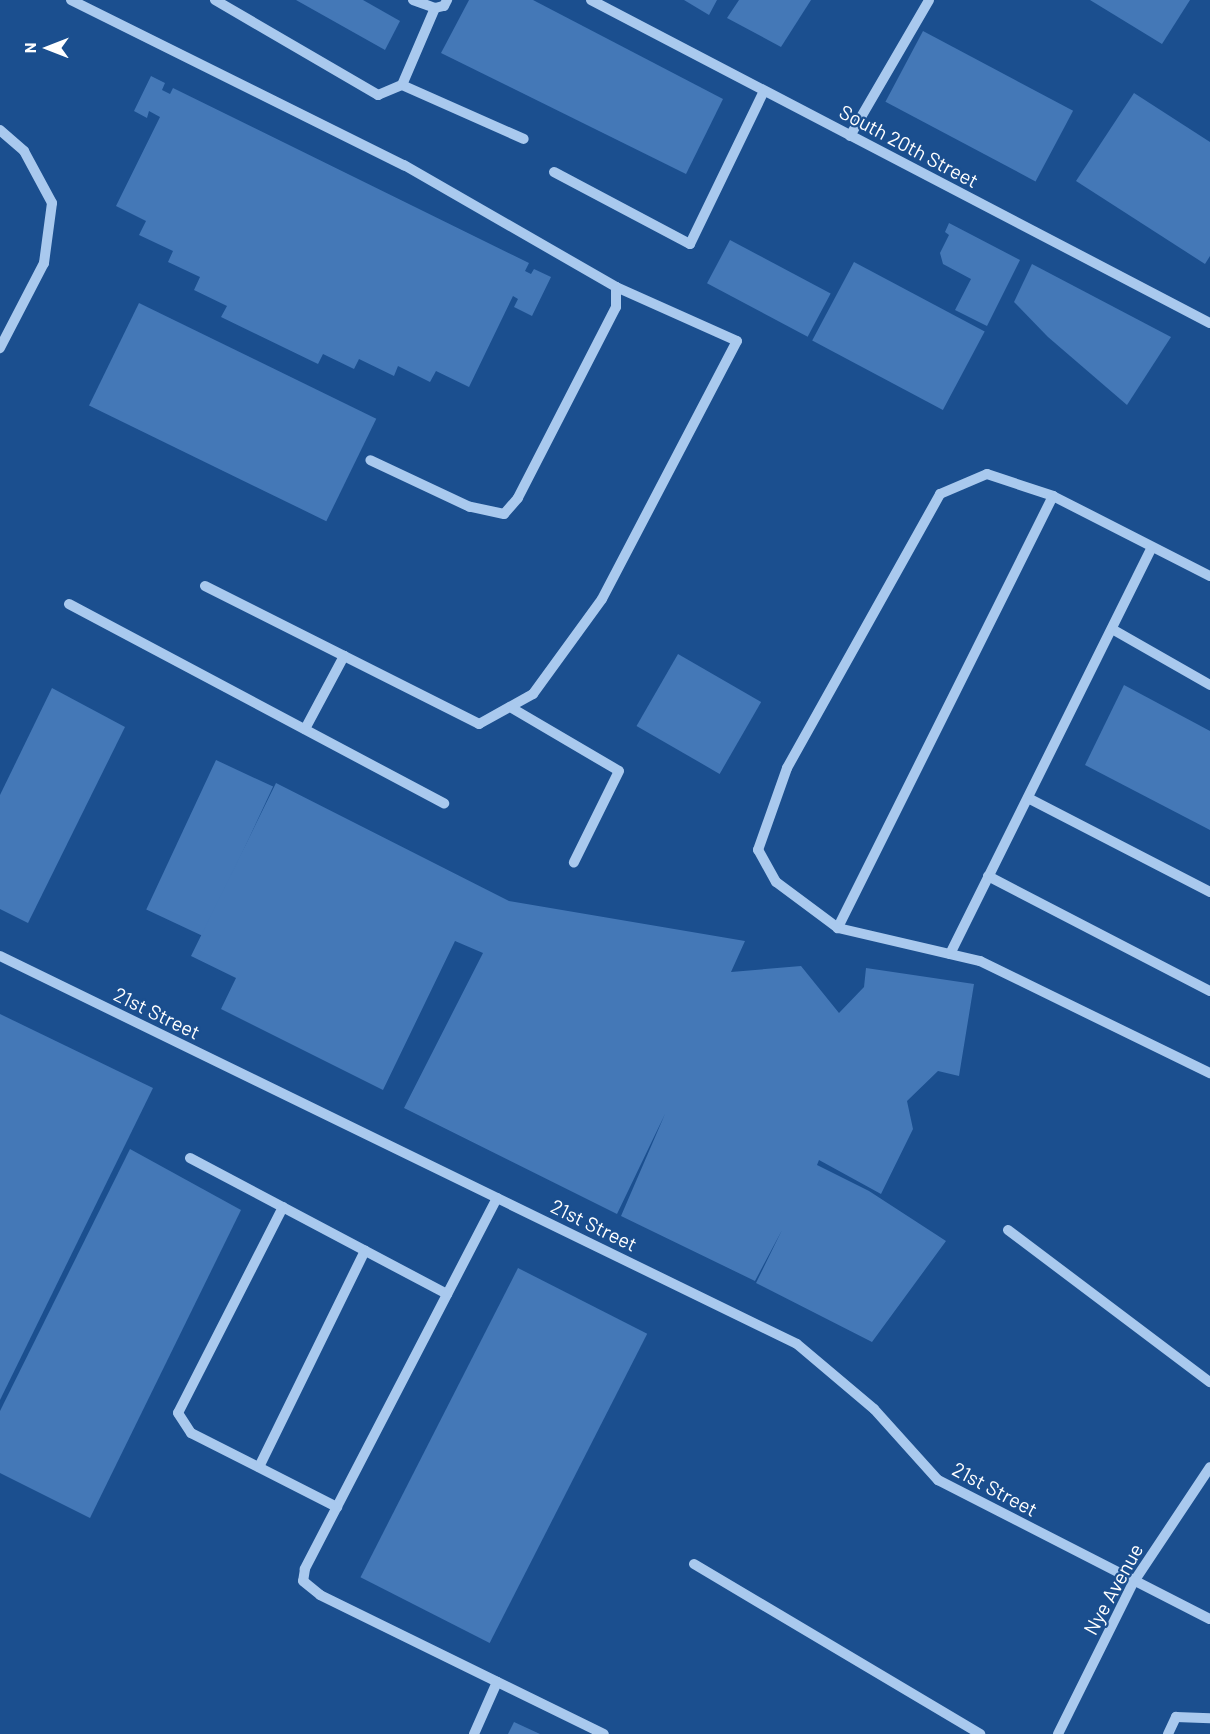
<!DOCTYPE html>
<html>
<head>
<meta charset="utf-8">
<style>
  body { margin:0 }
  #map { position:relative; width:1210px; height:1734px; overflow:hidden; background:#1b4f8f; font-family:Barlow,sans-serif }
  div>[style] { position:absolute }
  .building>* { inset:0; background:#4478b7; transform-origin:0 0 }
  .minor>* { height:10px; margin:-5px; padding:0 5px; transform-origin:5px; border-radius:5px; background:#a9c9ee }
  span { translate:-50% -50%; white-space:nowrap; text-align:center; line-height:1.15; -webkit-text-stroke:4.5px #1b4f8f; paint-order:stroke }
  .street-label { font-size:20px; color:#fff }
  .north { position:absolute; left:18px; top:18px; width:60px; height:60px; -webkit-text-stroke:4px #1b4f8f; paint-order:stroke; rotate:270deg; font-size:16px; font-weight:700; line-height:24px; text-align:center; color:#fff }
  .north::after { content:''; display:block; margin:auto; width:21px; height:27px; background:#fff; clip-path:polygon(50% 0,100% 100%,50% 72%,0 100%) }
</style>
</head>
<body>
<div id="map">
  <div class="building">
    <div style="clip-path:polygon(296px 0,363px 0,400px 21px,385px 50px)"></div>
    <div style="clip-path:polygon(469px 0,533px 0,723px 99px,686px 174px,441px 53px)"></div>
    <div style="clip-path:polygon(684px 0,717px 0,709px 15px)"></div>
    <div style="clip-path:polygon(739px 0,811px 0,781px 47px,727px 18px)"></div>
    <div style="clip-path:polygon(1090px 0,1190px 0,1162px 44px)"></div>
    <div style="left:923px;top:31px;width:170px;height:80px;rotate:28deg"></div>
    <div style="clip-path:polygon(151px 76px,165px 83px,162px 90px,170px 94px,173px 88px,529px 263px,525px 271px,531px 274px,534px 269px,551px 277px,532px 316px,514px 307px,518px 299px,513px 296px,469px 387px,436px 371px,430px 382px,398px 366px,394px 376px,359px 359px,354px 369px,323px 354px,318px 364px,221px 317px,227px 306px,194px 290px,200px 277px,168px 262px,173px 251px,139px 235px,146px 221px,116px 206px,160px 117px,149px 111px,147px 118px,134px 111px)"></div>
    <div style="clip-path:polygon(1134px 93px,1210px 142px,1210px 256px,1205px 264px,1076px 181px)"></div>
    <div style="clip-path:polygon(949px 223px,1020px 260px,987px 326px,955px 310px,971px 279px,943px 264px,940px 253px,949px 235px,945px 232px)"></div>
    <div style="left:730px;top:240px;width:114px;height:49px;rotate:28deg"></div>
    <div style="left:854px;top:262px;width:148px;height:89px;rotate:28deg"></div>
    <div style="clip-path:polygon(1032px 264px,1171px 337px,1127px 405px,1048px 337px,1014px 302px)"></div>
    <div style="left:139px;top:303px;width:264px;height:114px;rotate:26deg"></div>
    <div style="left:678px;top:654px;width:96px;height:83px;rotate:30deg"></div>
    <div style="clip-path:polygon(1124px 685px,1210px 731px,1210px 830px,1085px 765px)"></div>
    <div style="clip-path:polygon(52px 688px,125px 727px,28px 923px,0 909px,0 795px)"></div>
    <div style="left:216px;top:760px;width:63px;height:165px;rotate:25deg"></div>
    <div style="clip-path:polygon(276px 783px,509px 901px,745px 941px,731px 972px,801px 966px,839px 1013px,864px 987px,866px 968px,974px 984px,959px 1076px,938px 1071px,907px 1101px,913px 1129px,881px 1194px,819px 1160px,817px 1165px,869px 1191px,946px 1241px,872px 1342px,756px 1283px,782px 1230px,755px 1281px,621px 1216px,665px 1114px,617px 1214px,404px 1108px,483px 953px,455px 941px,383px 1090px,221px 1009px,236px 978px,191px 956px)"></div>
    <div style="clip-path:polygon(0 1014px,153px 1088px,0 1400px)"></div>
    <div style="clip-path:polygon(130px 1149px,241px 1210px,90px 1518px,0 1473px,0 1411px)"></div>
    <div style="left:518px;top:1268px;width:145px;height:347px;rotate:27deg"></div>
    <div style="clip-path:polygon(514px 1722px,540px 1734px,508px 1734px)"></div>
  </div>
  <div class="minor">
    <div style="left:71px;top:0;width:372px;rotate:26.4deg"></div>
    <div style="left:404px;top:165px;width:245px;rotate:29.9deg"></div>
    <div style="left:616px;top:287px;width:20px;rotate:90deg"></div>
    <div style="left:616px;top:307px;width:215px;rotate:117.2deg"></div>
    <div style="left:518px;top:498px;width:21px;rotate:131deg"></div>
    <div style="left:504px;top:514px;width:35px;rotate:-168deg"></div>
    <div style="left:470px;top:507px;width:110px;rotate:-154.8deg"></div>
    <div style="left:215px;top:0;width:189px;rotate:30.2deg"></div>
    <div style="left:378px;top:95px;width:26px;rotate:-23deg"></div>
    <div style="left:402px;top:85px;width:84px;rotate:-66.8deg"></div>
    <div style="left:413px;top:0;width:23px;rotate:20deg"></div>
    <div style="left:435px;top:8px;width:9px;rotate:-13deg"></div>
    <div style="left:444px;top:6px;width:7px;rotate:-63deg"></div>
    <div style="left:591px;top:0;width:698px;rotate:27.56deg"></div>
    <div style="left:402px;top:85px;width:133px;rotate:23.9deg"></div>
    <div style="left:0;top:130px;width:32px;rotate:41deg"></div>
    <div style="left:24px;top:151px;width:59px;rotate:61.7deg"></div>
    <div style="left:52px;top:203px;width:61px;rotate:97.6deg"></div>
    <div style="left:44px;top:263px;width:96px;rotate:117.4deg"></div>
    <div style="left:850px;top:136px;width:157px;rotate:-59.8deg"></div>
    <div style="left:554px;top:172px;width:154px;rotate:27.9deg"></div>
    <div style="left:690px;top:244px;width:170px;rotate:-64.2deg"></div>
    <div style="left:1210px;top:576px;width:176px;rotate:-153deg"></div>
    <div style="left:1053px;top:496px;width:483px;rotate:116.5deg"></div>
    <div style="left:838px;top:928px;width:146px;rotate:13.1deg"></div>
    <div style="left:980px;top:961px;width:256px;rotate:26deg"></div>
    <div style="left:205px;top:586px;width:307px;rotate:26.7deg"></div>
    <div style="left:479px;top:724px;width:62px;rotate:-29.1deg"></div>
    <div style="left:533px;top:694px;width:117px;rotate:-54deg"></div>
    <div style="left:602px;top:599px;width:291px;rotate:-62.4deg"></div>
    <div style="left:737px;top:341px;width:133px;rotate:-155.9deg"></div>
    <div style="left:69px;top:604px;width:425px;rotate:28deg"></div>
    <div style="left:1112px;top:629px;width:113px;rotate:29.7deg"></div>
    <div style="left:510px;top:707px;width:126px;rotate:30.4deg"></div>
    <div style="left:619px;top:771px;width:102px;rotate:116.3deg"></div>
    <div style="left:305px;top:729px;width:83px;rotate:-61.9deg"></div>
    <div style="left:1028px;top:798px;width:205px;rotate:27.3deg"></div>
    <div style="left:988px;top:876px;width:250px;rotate:27.4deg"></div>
    <div style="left:838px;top:928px;width:77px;rotate:-143.4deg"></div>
    <div style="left:776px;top:882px;width:37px;rotate:-119deg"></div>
    <div style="left:758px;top:850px;width:87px;rotate:-70.5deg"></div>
    <div style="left:787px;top:768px;width:314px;rotate:-60.8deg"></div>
    <div style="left:940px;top:494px;width:51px;rotate:-23.1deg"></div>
    <div style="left:987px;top:474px;width:70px;rotate:18.4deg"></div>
    <div style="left:950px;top:954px;width:454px;rotate:-63.6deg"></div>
    <div style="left:0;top:956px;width:886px;rotate:25.96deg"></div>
    <div style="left:797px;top:1344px;width:101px;rotate:40.2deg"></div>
    <div style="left:874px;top:1409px;width:96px;rotate:48deg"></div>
    <div style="left:938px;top:1480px;width:305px;rotate:27.1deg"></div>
    <div style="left:190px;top:1158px;width:291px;rotate:27.9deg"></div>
    <div style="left:497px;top:1198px;width:418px;rotate:117.4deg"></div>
    <div style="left:305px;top:1569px;width:12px;rotate:99deg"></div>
    <div style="left:303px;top:1581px;width:22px;rotate:39deg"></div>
    <div style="left:320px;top:1595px;width:316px;rotate:26.1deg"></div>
    <div style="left:283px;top:1207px;width:231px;rotate:117deg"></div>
    <div style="left:178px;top:1413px;width:24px;rotate:57deg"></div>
    <div style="left:191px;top:1433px;width:164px;rotate:26.9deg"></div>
    <div style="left:1008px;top:1230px;width:253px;rotate:37deg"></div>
    <div style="left:259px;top:1467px;width:241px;rotate:-63.9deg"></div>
    <div style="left:694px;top:1564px;width:333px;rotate:30.7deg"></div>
    <div style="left:474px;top:1734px;width:57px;rotate:-66.1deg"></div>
    <div style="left:1058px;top:1734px;width:169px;rotate:-63.6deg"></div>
    <div style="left:1133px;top:1583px;width:139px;rotate:-56.4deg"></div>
    <div style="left:1168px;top:1734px;width:19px;rotate:-65deg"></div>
    <div style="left:1176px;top:1717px;width:34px;rotate:2deg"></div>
  </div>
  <div class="street-label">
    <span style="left:909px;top:146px;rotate:28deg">South 20th Street</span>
    <span style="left:157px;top:1013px;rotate:26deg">21st Street</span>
    <span style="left:594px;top:1225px;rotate:26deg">21st Street</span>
    <span style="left:995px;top:1489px;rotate:28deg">21st Street</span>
    <span style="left:1113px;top:1589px;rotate:-61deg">Nye Avenue</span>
  </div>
  <div class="north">N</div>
</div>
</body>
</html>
